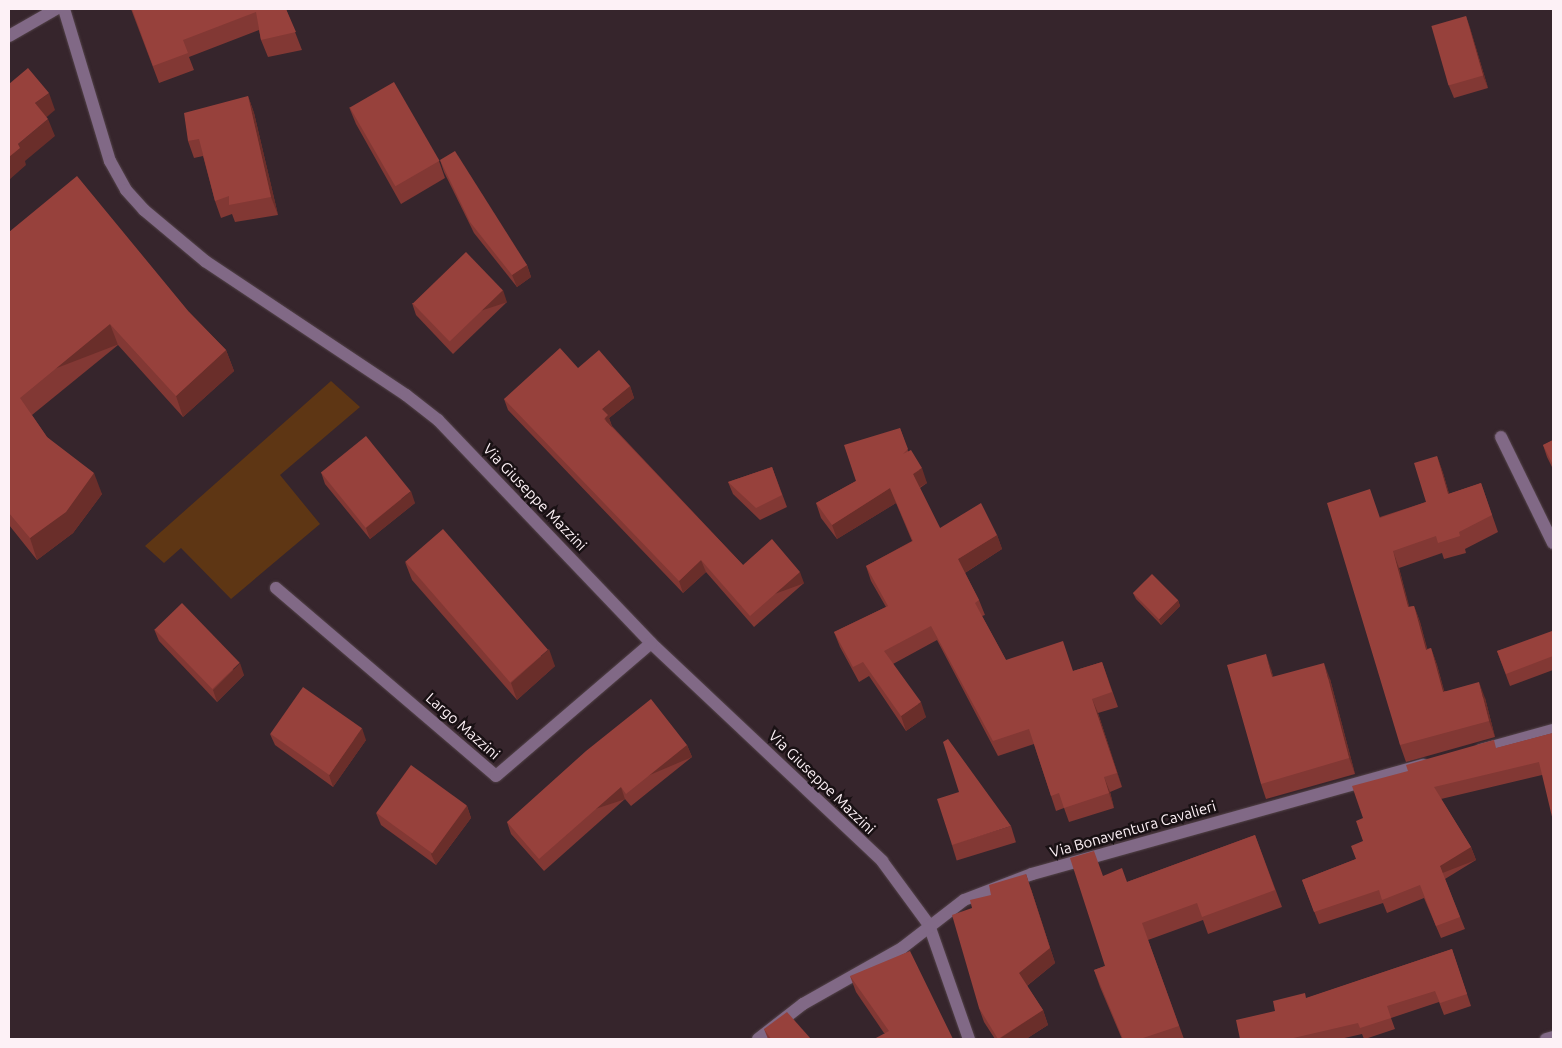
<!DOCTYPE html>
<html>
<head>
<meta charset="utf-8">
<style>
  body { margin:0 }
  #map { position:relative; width:1562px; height:1048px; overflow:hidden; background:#36252c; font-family:Ubuntu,sans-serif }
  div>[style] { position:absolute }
  .green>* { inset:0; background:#5e3614 }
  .roads { filter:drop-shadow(0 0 1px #524248) drop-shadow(0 0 1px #524248) }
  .minor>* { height:12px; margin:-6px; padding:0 6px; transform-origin:6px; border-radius:6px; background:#816986 }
  .wall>* { inset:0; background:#823834; transform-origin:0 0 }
  .shaded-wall>* { inset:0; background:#6a2e2a; transform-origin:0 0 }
  .building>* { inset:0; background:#97413c; transform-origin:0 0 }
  span { translate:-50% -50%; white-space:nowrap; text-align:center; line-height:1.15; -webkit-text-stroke:5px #191114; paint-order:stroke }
  .street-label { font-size:15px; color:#fdf1f6 }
  .frame { position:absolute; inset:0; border:10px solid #fdf1f6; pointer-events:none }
</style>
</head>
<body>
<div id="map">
  <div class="green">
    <div style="clip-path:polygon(331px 381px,360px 407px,280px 475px,320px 524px,231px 599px,181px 548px,164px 563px,145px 546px)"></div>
  </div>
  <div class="roads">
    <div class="minor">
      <div style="left:64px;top:9px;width:159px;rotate:73.2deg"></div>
      <div style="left:110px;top:161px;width:33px;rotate:61deg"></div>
      <div style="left:126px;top:190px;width:27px;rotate:48deg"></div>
      <div style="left:144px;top:210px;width:80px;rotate:39.9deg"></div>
      <div style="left:205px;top:261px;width:242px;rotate:33.7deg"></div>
      <div style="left:406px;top:395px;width:41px;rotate:38deg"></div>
      <div style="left:438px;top:420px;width:308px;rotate:46.3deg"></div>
      <div style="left:651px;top:643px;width:318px;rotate:43.3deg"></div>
      <div style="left:882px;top:861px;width:79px;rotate:53.7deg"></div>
      <div style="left:929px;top:925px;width:121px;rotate:70.7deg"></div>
      <div style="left:9px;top:36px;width:54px;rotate:-29.9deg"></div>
      <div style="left:1501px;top:437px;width:118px;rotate:63.9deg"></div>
      <div style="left:276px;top:588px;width:289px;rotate:40.5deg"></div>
      <div style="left:496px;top:776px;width:204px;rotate:-40.6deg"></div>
      <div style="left:1481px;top:750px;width:75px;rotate:-15.5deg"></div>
      <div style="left:758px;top:1039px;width:57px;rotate:-37.9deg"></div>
      <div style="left:803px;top:1004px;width:114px;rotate:-29.5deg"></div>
      <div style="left:902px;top:948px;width:78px;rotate:-37.7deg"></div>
      <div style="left:964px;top:900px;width:73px;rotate:-20.9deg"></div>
      <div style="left:1032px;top:874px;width:406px;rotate:-15.6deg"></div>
      <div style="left:1546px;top:1039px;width:7px;rotate:-16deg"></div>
    </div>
  </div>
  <div class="wall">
    <div style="clip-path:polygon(131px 9px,286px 9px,302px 50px,268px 57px,261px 40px,259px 30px,189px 57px,194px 70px,159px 83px)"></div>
    <div style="clip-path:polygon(1466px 16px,1470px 28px,1488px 88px,1454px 98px,1449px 86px)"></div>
    <div style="clip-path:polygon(248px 96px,254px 113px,278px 215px,235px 222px,232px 214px,221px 218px,215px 201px,203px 156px,194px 158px,188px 141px)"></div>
    <div style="clip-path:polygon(349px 107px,439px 161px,445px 178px,401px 204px,356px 124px)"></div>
    <div style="clip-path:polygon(440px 160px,527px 265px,531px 277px,517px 287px,474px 233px,444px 172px)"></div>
    <div style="clip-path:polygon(9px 232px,189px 312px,226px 350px,234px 371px,183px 417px,118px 345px,32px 415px,47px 437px,102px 494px,73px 533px,37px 560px,9px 525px)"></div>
    <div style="clip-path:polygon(507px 302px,453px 354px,416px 315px,412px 303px)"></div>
    <div style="clip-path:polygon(578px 368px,630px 386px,634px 398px,609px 418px,612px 426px,743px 565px,804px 583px,754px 627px,706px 572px,683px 593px,508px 410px,504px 399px)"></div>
    <div style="clip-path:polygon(900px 428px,908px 451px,927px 483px,920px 488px,940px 528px,997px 535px,1002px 549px,965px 573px,979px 600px,985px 615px,982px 616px,1006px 660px,1073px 671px,1102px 662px,1118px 707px,1098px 713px,1122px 787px,1110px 792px,1114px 808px,1069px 822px,1064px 808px,1056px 811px,1034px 744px,998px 756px,937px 640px,893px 664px,926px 717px,906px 731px,869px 676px,859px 682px,840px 647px,834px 632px,886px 607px,871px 581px,866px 566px,912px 541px,896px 503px,837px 539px,821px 518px,816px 503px,856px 481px)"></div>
    <div style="clip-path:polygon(1553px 440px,1553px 469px,1547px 457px,1543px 445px)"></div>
    <div style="clip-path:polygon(1437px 456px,1443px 473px,1449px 494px,1481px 483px,1498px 532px,1465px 549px,1466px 553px,1444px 559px,1442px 553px,1399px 568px,1409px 607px,1414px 606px,1420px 622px,1427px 649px,1431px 648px,1437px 665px,1444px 691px,1485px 698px,1495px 737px,1406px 762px,1400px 745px,1380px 517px,1426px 502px)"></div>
    <div style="clip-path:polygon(772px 467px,787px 507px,760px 520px,733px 494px,728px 482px)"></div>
    <div style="clip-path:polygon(321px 472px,415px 503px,370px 539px,325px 484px)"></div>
    <div style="clip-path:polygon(405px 562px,555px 666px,517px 700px,412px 580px)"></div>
    <div style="clip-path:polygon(1133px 593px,1178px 600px,1180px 606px,1161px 625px,1136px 599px)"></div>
    <div style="clip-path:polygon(154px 629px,244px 675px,217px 702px,159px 641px)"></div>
    <div style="clip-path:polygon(1553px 634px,1553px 670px,1510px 686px,1497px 651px)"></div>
    <div style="clip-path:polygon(1271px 669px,1273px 677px,1330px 679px,1355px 774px,1266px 799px,1261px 784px)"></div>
    <div style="clip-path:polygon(1553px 733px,1542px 775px,1441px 799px,1471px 847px,1476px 860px,1445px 879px,1465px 929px,1441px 938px,1424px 898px,1387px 913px,1383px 903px,1319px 924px,1302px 880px,1356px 859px,1363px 841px,1363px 818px,1497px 748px)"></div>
    <div style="clip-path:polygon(270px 734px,366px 740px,333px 787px,275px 745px)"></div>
    <div style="clip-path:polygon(687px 745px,692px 757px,631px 806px,625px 799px,544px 871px,511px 834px,507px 822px)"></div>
    <div style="clip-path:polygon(467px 806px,471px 818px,436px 865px,381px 825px,376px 813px)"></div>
    <div style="left:1011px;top:826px;width:17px;height:62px;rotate:73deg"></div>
    <div style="clip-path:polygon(1255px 835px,1282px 907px,1208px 934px,1203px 920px,1148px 940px,1184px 1039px,1122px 1039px,1100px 987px,1094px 970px,1105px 966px,1103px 876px,1127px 882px)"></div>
    <div style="clip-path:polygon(1031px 889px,1055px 963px,1027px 986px,1043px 1010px,1048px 1025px,1026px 1039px,995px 1039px,984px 1022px,979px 1008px)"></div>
    <div style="clip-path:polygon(1452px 949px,1471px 1006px,1444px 1015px,1439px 1002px,1391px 1018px,1395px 1029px,1365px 1039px,1364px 1039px,1362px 1034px,1340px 1039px,1240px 1039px,1307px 998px)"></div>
    <div style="clip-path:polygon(850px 976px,953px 1039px,884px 1033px,856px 992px)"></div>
    <div style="clip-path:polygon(764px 1029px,811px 1039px,768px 1039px)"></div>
  </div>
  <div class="shaded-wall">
    <div style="clip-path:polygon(1466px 16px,1470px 28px,1488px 88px,1483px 76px)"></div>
    <div style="clip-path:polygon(49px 93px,55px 110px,42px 121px,35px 103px)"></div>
    <div style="clip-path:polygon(248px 96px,254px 113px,278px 215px,271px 197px)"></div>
    <div style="clip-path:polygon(48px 119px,55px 136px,25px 161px,26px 165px,9px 180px,9px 157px,18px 144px)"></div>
    <div style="clip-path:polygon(527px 265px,531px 277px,517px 287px,512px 275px)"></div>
    <div style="left:503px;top:290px;width:13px;height:75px;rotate:72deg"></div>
    <div style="left:110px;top:324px;width:22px;height:117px;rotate:69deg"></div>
    <div style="clip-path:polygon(226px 350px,234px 371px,183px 417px,176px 396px)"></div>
    <div style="clip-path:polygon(630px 386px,634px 398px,609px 418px,612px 427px,609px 430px,602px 409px)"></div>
    <div style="clip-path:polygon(1437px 456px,1443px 473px,1454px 510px,1448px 494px)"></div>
    <div style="clip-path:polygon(922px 468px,927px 483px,918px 488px,913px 474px)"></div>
    <div style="clip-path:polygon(94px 473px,102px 494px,73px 533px,37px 560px,30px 538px)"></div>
    <div style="clip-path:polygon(890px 488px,896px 503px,837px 539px,832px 525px)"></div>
    <div style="clip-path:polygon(411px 491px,415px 503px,370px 539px,366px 528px)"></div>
    <div style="clip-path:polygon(997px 535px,1002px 549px,963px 574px,958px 559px)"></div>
    <div style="clip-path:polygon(1393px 551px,1399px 568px,1414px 624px,1408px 607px)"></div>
    <div style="clip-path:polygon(701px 560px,706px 572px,683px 593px,679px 581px)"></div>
    <div style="left:800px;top:572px;width:12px;height:67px;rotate:70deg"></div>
    <div style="clip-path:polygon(1178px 600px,1180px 606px,1161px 625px,1159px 619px)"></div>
    <div style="clip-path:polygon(1414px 606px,1420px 622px,1432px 666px,1426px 650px)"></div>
    <div style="clip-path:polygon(1431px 648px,1437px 665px,1449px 708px,1443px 692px)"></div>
    <div style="clip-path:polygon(549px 649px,555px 666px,517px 700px,511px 683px)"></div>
    <div style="clip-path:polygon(1266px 654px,1271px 669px,1278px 692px,1272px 677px)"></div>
    <div style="clip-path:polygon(240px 663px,244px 675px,217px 702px,213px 690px)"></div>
    <div style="clip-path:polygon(1324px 663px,1330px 679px,1355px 774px,1349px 758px)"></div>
    <div style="clip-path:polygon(1479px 682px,1485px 698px,1495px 737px,1489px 721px)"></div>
    <div style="clip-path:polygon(1092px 699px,1098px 713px,1122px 787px,1117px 773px)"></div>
    <div style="clip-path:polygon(921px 702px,926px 717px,906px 731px,901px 716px)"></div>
    <div style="clip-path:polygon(362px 728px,366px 740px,333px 787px,329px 775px)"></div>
    <div style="left:687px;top:745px;width:13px;height:78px;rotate:67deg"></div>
    <div style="clip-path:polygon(1104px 777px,1110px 792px,1114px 808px,1109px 793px)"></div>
    <div style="left:621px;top:787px;width:13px;height:109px;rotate:72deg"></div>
    <div style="clip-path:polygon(467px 806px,471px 818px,436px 865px,431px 854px)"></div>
    <div style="left:1471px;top:847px;width:14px;height:36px;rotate:69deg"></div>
    <div style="clip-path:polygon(1026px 874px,1055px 963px,1024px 988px,1019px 973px)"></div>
    <div style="clip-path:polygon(1043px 1010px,1048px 1025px,1026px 1039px,999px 1039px)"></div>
  </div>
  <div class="building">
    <div style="clip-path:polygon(132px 9px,286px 9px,296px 32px,261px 40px,256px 12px,183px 40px,188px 53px,153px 66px)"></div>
    <div style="left:1466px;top:16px;width:62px;height:36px;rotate:74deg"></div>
    <div style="clip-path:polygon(28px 68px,49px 93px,35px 103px,48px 119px,18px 144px,20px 148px,9px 157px,9px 84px)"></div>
    <div style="left:394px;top:82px;width:91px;height:51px;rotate:60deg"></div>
    <div style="clip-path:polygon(248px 96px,271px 197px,229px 205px,229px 196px,215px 201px,199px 139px,188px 141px,184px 113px)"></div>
    <div style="clip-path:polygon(455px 151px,527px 265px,512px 275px,470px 222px,440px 160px)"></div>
    <div style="clip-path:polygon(77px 176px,189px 312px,226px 350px,176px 396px,110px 324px,20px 398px,47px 437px,94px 473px,66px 512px,30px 538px,9px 513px,9px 232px)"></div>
    <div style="left:466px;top:252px;width:53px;height:74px;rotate:46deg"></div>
    <div style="clip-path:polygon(560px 348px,578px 368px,599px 350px,630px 386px,602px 409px,608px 415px,604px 419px,743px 565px,772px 539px,800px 572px,750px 616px,701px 560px,679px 581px,504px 399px)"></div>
    <div style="clip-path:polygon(900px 428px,908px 449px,903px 454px,911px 450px,922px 468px,913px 474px,940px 528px,981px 503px,997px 535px,958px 559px,979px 600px,975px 603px,1006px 660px,1063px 641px,1073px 671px,1102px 662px,1112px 692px,1092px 699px,1117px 773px,1104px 777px,1109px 793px,1064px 808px,1059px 793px,1051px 796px,1029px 729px,993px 741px,931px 626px,884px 651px,921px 702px,901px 716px,863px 662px,853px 667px,834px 632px,888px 606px,866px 566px,913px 541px,890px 488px,832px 525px,816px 503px,856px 481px,844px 445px)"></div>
    <div style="left:366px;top:436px;width:71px;height:58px;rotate:51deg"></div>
    <div style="clip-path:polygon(1553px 440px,1553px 465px,1543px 445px)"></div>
    <div style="clip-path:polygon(1437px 456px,1448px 494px,1481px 483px,1492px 515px,1459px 532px,1460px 536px,1438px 543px,1436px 536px,1393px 551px,1408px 607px,1414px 606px,1426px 650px,1431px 648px,1443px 692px,1479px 682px,1489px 721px,1400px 745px,1327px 503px,1370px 489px,1380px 518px,1426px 502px,1414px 463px)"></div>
    <div style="clip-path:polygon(772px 467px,782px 495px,756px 508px,728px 482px)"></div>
    <div style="left:443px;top:529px;width:160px;height:50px;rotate:49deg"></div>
    <div style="left:1152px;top:574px;width:37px;height:27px;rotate:45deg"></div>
    <div style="left:182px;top:603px;width:83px;height:38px;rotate:46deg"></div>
    <div style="clip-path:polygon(1552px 631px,1553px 634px,1553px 656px,1506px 674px,1497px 651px)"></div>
    <div style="clip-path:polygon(1266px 654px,1272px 677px,1324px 663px,1349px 758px,1261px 784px,1227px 665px)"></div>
    <div style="left:303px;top:687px;width:72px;height:57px;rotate:35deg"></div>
    <div style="clip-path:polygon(651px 699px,687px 745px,626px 794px,621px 787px,539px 859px,507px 822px,586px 751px)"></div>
    <div style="clip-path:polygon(1553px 733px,1553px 821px,1539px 762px,1434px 787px,1471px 847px,1440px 866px,1460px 917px,1436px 926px,1420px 885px,1382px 900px,1379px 890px,1314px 912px,1302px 880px,1356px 859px,1351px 846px,1363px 841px,1356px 821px,1363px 818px,1352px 786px,1408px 771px,1406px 765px,1494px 740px,1496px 748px)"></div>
    <div style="clip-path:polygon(948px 739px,1011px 826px,952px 845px,937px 799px,959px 792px,943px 742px)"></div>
    <div style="left:411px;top:765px;width:69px;height:59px;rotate:36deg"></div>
    <div style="clip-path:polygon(1255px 835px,1275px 890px,1202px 917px,1197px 903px,1142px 923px,1179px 1026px,1140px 1039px,1123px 1039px,1094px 970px,1105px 966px,1070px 858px,1094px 851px,1103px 876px,1122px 868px,1127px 882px)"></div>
    <div style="clip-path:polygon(1026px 874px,1050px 948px,1019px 973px,1043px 1010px,998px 1039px,979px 1008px,952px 915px,972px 908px,970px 900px,991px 895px,989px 885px)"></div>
    <div style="clip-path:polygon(1452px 949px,1467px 994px,1440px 1003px,1435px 991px,1387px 1006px,1391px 1018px,1360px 1028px,1358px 1023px,1289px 1039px,1240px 1039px,1236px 1020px,1275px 1011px,1273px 1001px,1305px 993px,1306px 998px)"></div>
    <div style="clip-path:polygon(910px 951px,953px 1039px,874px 1039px,889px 1031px,850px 976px)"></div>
    <div style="clip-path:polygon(787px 1012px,811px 1039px,771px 1039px,764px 1029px)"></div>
  </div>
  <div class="street-label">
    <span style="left:535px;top:497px;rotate:46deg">Via Giuseppe Mazzini</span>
    <span style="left:463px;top:726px;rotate:41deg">Largo Mazzini</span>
    <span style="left:822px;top:782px;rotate:44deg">Via Giuseppe Mazzini</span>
    <span style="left:1133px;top:829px;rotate:-16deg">Via Bonaventura Cavalieri</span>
  </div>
  <div class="frame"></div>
</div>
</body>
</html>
